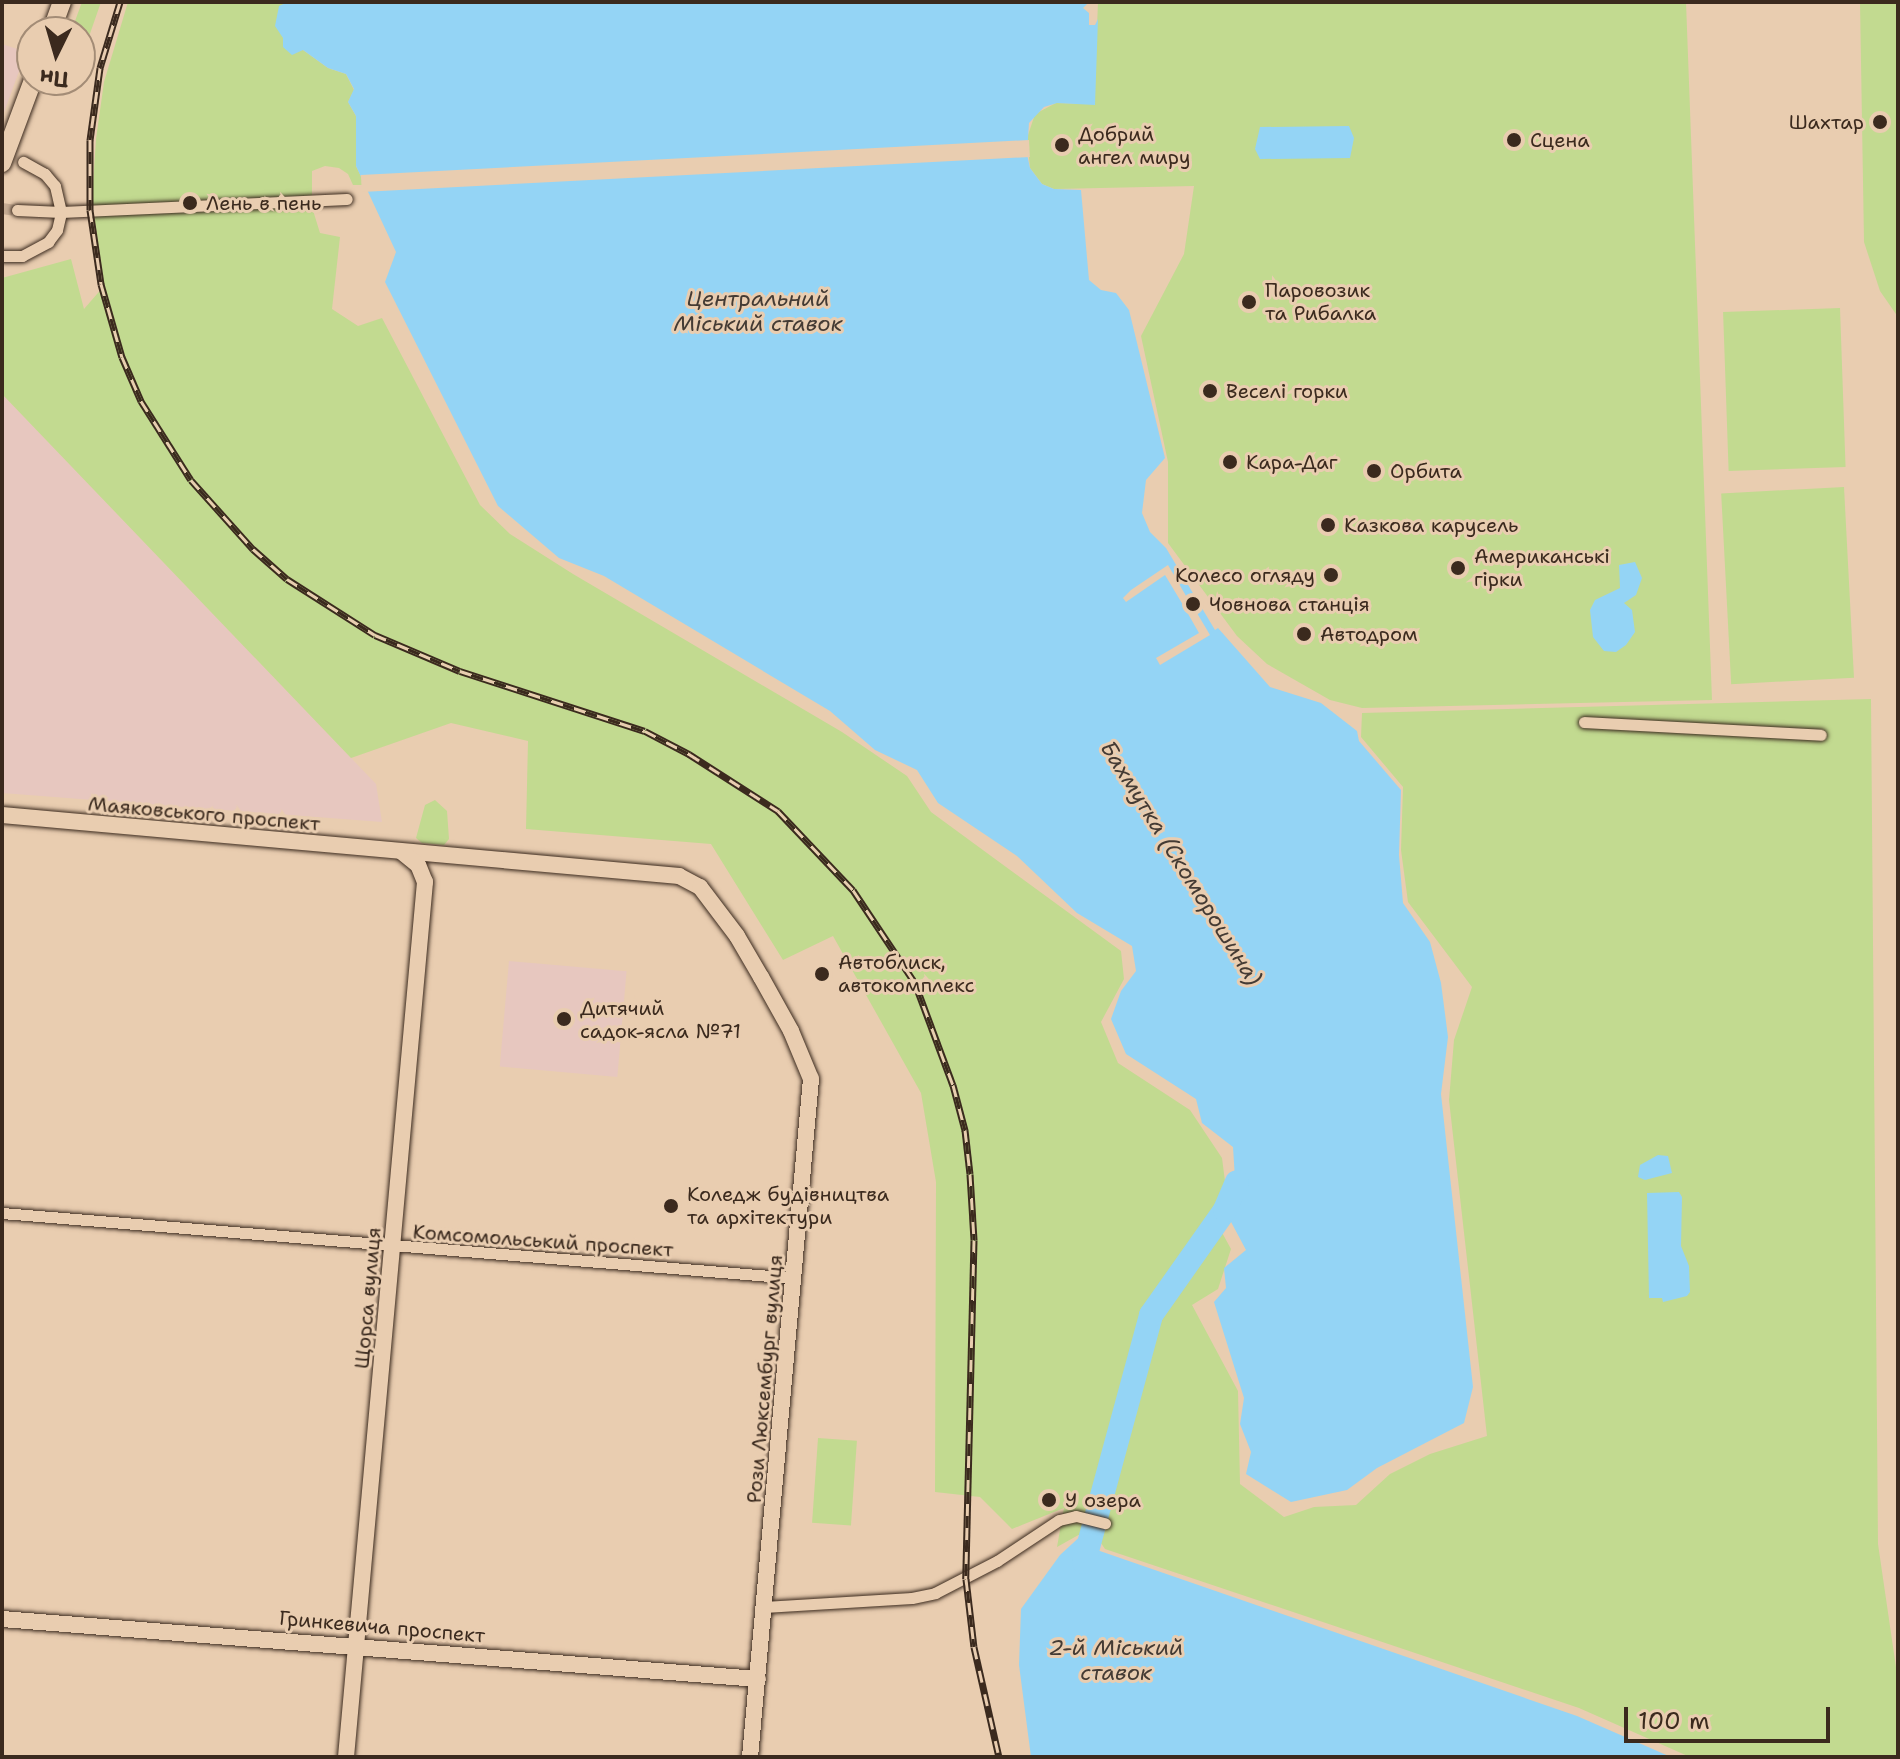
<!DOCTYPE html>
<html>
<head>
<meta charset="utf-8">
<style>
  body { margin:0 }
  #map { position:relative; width:1900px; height:1759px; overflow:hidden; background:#e9cdb0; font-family:"Shantell Sans",sans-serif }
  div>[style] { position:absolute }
  .built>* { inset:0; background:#e7c7bf; transform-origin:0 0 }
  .green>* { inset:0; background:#c2da90; transform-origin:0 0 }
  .water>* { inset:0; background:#94d4f5 }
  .pier>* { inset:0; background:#e9cdb0; transform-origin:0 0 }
  .river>* { height:24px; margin:-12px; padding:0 12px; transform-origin:12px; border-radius:12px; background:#94d4f5 }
  .street-tunnel>* { height:11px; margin-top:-5.5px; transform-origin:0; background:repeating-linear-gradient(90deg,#c6ac93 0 11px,transparent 0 16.5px) }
  .roads { filter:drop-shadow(0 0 2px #3b2a1e) drop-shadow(0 0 2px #3b2a1e) }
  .street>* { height:11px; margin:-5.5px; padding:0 5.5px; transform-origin:5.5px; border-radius:5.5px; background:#e9cdb0 }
  .secondary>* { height:16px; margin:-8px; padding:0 8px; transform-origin:8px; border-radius:8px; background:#e9cdb0 }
  .primary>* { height:18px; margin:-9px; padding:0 9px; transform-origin:9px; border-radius:9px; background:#e9cdb0 }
  .rail>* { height:7px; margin-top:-3.5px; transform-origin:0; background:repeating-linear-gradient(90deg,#e9cdb0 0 12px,#3b2a1e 0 24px); box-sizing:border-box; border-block:2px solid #3b2a1e }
  .dots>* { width:22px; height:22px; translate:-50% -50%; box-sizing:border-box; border:4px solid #e9cdb0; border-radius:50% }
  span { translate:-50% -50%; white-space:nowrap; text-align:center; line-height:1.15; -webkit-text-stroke:6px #e9cdb0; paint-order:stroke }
  .poi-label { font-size:20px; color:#3b2a1e }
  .right { translate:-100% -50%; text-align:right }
  .left { translate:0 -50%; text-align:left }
  .street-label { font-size:20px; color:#3b2a1e }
  .water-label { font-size:22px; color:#443b34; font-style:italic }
  .frame { position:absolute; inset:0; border:4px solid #3b2a1e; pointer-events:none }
  .north { position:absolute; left:16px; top:16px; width:80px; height:80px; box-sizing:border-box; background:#e9cdb0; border:2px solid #a38c76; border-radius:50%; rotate:185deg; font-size:22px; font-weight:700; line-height:32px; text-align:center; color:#3b2a1e }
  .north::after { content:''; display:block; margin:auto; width:28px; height:36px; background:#3b2a1e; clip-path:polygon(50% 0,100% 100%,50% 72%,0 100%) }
  .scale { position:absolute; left:1624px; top:1707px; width:206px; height:36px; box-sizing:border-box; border:4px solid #3b2a1e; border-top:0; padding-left:10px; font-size:24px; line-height:28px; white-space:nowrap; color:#3b2a1e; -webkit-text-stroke:6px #e9cdb0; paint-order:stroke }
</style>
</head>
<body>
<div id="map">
  <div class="built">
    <div style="clip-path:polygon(2px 44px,26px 52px,2px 118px)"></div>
    <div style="clip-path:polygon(2px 394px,376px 784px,382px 822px,2px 793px)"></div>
    <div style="left:509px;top:961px;width:118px;height:106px;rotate:5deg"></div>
  </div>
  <div class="green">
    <div style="clip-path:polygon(82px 2px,101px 2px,85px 48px,80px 42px,80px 32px,71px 32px)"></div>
    <div style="clip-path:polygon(128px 2px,288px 2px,303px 50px,328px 68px,346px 74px,354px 90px,348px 102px,356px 116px,356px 166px,365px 185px,353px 185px,348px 174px,339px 168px,325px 166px,312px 171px,312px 207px,320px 233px,340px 237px,332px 309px,358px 326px,382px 318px,480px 505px,510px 534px,573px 574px,842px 732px,907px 776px,931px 812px,1121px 951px,1124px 979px,1101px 1022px,1118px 1063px,1190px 1110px,1222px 1158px,1225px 1181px,1213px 1216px,1231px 1249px,1218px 1289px,1192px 1305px,1238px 1391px,1240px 1484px,1284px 1517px,1314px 1507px,1356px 1505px,1390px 1474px,1430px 1454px,1487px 1436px,1449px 1100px,1454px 1040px,1472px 987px,1408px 902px,1401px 850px,1403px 787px,1361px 737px,1362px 713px,1871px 699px,1878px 1544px,1898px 1681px,1898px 1757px,1690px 1757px,1579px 1708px,1105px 1549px,1091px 1528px,1057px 1547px,1064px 1508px,1012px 1529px,980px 1497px,935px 1492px,936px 1182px,921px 1093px,833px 936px,783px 960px,711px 844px,526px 829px,528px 741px,451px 723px,351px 758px,2px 394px,2px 278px,71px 259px,84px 309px,104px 286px,92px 200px,96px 139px,104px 82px)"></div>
    <div style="clip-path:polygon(1098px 2px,1686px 2px,1712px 700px,1362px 708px,1330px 700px,1267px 664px,1237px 636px,1168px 543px,1168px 462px,1141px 336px,1184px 254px,1194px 186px,1054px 189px,1042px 184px,1030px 168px,1027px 138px,1035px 114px,1056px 103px,1094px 104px)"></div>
    <div style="clip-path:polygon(1860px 2px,1898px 2px,1898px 317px,1880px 291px,1864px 242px)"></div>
    <div style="left:1840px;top:308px;width:159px;height:117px;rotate:88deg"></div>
    <div style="left:1844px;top:487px;width:191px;height:123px;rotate:87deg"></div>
    <div style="clip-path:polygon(435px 800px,447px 811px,449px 839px,444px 845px,422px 843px,416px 838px,425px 805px)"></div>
    <div style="left:818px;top:1438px;width:39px;height:85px;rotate:4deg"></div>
  </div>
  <div class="water">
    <div style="clip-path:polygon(288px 2px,1089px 2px,1083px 8px,1089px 13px,1089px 25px,1095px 25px,1098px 19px,1095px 105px,1057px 103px,1044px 107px,1029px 123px,1027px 154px,1030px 168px,1042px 184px,1054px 189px,1081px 190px,1089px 280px,1101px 290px,1116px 293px,1129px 310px,1165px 458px,1146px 480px,1142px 513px,1150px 532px,1166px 548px,1215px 630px,1218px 628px,1270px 687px,1321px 703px,1357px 731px,1359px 741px,1401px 790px,1399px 855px,1403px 903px,1430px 942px,1441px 983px,1448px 1037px,1441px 1094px,1473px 1387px,1464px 1423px,1377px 1468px,1347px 1490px,1291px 1502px,1246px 1474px,1251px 1452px,1240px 1424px,1244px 1398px,1214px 1302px,1226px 1288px,1224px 1268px,1246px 1250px,1222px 1205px,1235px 1179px,1233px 1147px,1202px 1123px,1196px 1099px,1126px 1054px,1111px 1019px,1121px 991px,1136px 971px,1132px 946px,1077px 913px,1017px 856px,938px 803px,917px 770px,875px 750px,830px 711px,604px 576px,559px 558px,498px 506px,385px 282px,396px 252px,356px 166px,356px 116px,348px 102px,354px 89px,346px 74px,328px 68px,303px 50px,292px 55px,283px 47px,283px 38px,275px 26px,279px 6px)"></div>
    <div style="clip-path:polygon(1349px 126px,1354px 138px,1350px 158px,1260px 159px,1255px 149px,1260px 127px)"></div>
    <div style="clip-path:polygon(1635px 562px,1642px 578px,1636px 595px,1624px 603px,1632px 610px,1635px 632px,1626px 645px,1616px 652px,1604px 651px,1593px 637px,1590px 610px,1595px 600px,1620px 588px,1619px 565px)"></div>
    <div style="clip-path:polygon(1658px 1155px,1668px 1156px,1672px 1173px,1645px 1180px,1638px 1177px,1640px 1165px)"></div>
    <div style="clip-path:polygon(1679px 1192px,1682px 1197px,1681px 1246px,1689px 1266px,1690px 1292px,1687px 1296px,1663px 1302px,1662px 1298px,1649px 1298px,1647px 1193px)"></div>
    <div style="clip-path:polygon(1085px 1532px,1092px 1532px,1097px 1550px,1577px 1716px,1671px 1757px,1031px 1757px,1019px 1665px,1021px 1609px,1060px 1555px)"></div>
  </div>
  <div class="pier">
    <div style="left:1029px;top:140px;width:17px;height:669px;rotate:87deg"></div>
    <div style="clip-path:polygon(1168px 565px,1189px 601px,1183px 605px,1165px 575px,1126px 602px,1123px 598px,1131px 590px)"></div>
    <div style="clip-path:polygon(1194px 608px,1210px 635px,1160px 665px,1156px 658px,1199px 633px,1187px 612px)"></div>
  </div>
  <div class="river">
    <div style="left:1084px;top:1562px;width:256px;rotate:-74.8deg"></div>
    <div style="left:1151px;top:1315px;width:128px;rotate:-54.8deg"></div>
    <div style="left:1225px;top:1210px;width:30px;rotate:-67deg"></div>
  </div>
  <div class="street-tunnel">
    <div style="left:2px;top:208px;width:15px;rotate:8deg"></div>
  </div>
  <div class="roads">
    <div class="street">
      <div style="left:17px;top:210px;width:44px;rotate:2.6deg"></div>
      <div style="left:61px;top:212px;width:286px;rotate:-2.6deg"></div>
      <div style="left:2px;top:256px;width:20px"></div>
      <div style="left:22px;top:256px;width:30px;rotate:-28deg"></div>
      <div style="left:48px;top:242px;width:15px;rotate:-53deg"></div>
      <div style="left:57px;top:230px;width:18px;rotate:-77deg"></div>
      <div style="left:61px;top:212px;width:27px;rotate:-103deg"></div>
      <div style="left:55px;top:186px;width:16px;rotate:-130deg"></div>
      <div style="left:45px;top:174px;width:25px;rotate:-151deg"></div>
      <div style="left:1584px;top:722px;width:237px;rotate:3.1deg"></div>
      <div style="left:2px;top:1213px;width:795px;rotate:4.69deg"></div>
      <div style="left:764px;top:1607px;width:148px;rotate:-3.5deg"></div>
      <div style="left:912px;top:1598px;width:24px;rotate:-12deg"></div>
      <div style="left:935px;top:1593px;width:70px;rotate:-27.3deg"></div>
      <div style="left:997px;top:1561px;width:74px;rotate:-33.5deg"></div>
      <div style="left:1059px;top:1520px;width:17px;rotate:-13deg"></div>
      <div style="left:1076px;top:1516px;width:30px;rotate:14deg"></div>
    </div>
    <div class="secondary">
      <div style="left:2px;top:815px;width:680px;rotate:5.15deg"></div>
      <div style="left:679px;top:876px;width:24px;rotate:28deg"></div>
      <div style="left:700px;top:887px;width:61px;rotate:52.9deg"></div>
      <div style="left:737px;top:936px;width:48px;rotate:59.7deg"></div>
      <div style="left:761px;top:977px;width:62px;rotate:60.9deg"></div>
      <div style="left:791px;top:1031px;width:52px;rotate:67.4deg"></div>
      <div style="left:811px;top:1079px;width:681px;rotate:95.14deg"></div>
      <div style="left:2px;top:1619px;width:758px;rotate:4.54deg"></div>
      <div style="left:346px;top:1757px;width:879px;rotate:-84.84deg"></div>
      <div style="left:425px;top:882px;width:18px;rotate:-112deg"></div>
      <div style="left:418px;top:865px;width:21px;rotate:-141deg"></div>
    </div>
    <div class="primary">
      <div style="left:51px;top:32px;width:32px;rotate:-70deg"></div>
      <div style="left:2px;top:163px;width:89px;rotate:-69.5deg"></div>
    </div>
  </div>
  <div class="rail">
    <div style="left:120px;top:2px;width:69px;rotate:106.9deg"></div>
    <div style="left:100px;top:68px;width:73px;rotate:97.9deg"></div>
    <div style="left:90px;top:140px;width:70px;rotate:90deg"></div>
    <div style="left:90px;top:210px;width:75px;rotate:81.5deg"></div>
    <div style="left:101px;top:284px;width:76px;rotate:74deg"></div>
    <div style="left:122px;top:357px;width:48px;rotate:66.6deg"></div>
    <div style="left:141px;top:401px;width:93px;rotate:57.7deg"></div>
    <div style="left:191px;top:480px;width:93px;rotate:48.1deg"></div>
    <div style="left:253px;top:549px;width:45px;rotate:41.4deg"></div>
    <div style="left:287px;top:579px;width:104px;rotate:32.5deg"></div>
    <div style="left:375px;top:635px;width:92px;rotate:23deg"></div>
    <div style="left:460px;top:671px;width:194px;rotate:18deg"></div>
    <div style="left:645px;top:731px;width:50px;rotate:27.6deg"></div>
    <div style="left:689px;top:754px;width:106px;rotate:32.6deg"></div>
    <div style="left:778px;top:811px;width:109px;rotate:46.5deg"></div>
    <div style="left:853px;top:890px;width:112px;rotate:56.3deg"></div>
    <div style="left:915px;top:983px;width:109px;rotate:69.6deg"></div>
    <div style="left:953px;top:1085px;width:47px;rotate:75.1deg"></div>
    <div style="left:965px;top:1130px;width:44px;rotate:83.5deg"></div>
    <div style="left:970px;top:1174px;width:66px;rotate:86.5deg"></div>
    <div style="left:974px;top:1240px;width:339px;rotate:91.4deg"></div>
    <div style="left:966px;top:1579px;width:68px;rotate:83.3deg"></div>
    <div style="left:974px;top:1647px;width:113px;rotate:77.2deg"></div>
  </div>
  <div class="dots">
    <div style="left:1880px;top:122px;background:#3b2a1e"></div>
    <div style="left:1514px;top:140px;background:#3b2a1e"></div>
    <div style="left:1062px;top:145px;background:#3b2a1e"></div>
    <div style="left:190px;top:203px;background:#3b2a1e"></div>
    <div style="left:1249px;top:302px;background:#3b2a1e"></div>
    <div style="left:1210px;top:391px;background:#3b2a1e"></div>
    <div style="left:1230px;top:462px;background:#3b2a1e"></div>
    <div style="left:1374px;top:471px;background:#3b2a1e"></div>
    <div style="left:1328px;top:525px;background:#3b2a1e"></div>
    <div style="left:1458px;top:568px;background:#3b2a1e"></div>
    <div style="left:1331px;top:575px;background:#3b2a1e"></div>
    <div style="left:1193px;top:604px;background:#3b2a1e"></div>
    <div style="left:1304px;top:634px;background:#3b2a1e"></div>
    <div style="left:822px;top:974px;background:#3b2a1e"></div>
    <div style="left:564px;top:1019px;background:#3b2a1e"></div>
    <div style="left:671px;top:1206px;background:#3b2a1e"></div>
    <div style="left:1049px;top:1500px;background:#3b2a1e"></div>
  </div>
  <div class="poi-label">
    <span class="right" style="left:1864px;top:122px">Шахтар</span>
    <span class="left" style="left:1078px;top:146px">Добрий<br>ангел миру</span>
    <span class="left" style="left:1530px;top:140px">Сцена</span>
    <span class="left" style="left:206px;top:203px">Лень в пень</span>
    <span class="left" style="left:1265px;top:302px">Паровозик<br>та Рибалка</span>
    <span class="left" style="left:1226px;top:391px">Веселі горки</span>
    <span class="left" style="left:1246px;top:462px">Кара-Даг</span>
    <span class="left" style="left:1390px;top:471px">Орбита</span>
    <span class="left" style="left:1344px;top:525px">Казкова карусель</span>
    <span class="left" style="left:1474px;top:568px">Американські<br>гірки</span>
    <span class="right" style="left:1315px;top:575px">Колесо огляду</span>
    <span class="left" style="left:1209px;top:604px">Човнова станція</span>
    <span class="left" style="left:1320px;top:634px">Автодром</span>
    <span class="left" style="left:838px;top:974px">Автоблиск,<br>автокомплекс</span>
    <span class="left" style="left:580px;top:1020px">Дитячий<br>садок-ясла №71</span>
    <span class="left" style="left:687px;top:1206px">Коледж будівництва<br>та архітектури</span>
    <span class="left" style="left:1065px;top:1500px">У озера</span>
  </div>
  <div class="street-label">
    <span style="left:204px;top:814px;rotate:5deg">Маяковського проспект</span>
    <span style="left:543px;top:1241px;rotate:4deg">Комсомольський проспект</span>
    <span style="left:368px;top:1298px;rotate:-85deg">Щорса вулиця</span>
    <span style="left:765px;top:1379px;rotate:-85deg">Рози Люксембург вулиця</span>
    <span style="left:382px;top:1627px;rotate:5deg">Гринкевича проспект</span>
  </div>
  <div class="water-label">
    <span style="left:758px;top:311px">Центральний<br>Міський ставок</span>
    <span style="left:1181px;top:863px;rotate:58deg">Бахмутка (Скоморошина)</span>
    <span style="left:1116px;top:1660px">2-й Міський<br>ставок</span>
  </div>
  <div class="frame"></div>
  <div class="north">Пн</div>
  <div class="scale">100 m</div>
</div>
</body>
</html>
